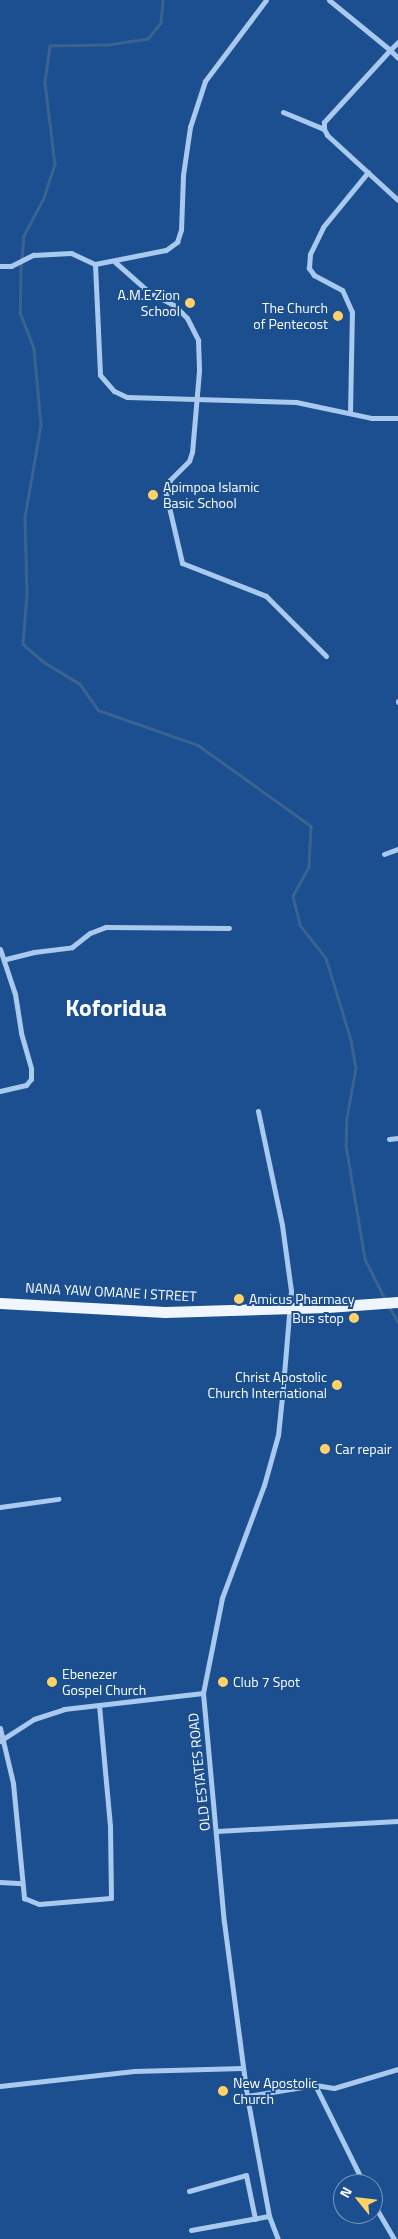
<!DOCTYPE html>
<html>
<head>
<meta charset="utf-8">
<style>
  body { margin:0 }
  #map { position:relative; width:398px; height:2239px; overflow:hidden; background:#1b4f8f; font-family:"Titillium Web",sans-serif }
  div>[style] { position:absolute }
  .stream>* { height:2.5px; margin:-1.25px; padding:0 1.25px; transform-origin:1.25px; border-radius:1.25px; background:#3c6290 }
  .minor>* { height:5px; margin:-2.5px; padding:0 2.5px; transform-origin:2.5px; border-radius:2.5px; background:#a9c9ee }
  .primary>* { height:11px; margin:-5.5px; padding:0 5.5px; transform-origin:5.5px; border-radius:5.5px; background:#f0f6ff }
  .dots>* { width:14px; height:14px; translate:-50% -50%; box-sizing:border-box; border:2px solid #1b4f8f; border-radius:50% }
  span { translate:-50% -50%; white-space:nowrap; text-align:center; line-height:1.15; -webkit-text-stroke:4px #1b4f8f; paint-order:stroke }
  .poi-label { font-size:14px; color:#fff }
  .right { translate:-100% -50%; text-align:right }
  .left { translate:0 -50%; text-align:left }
  .street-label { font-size:14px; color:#fff }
  .town-label { font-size:24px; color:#fff; font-weight:700 }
  .north { position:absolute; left:333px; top:2174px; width:50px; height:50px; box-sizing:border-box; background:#1b4f8f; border:1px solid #7695bc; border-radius:50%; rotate:299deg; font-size:14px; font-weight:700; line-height:20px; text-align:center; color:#fff }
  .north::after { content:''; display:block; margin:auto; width:18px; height:22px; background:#ffd166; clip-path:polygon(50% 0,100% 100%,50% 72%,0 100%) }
</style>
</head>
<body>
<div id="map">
  <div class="stream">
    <div style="left:163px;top:0;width:23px;rotate:95deg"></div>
    <div style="left:161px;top:23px;width:21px;rotate:129deg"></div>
    <div style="left:148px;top:39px;width:40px;rotate:171.5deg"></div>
    <div style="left:108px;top:45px;width:58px;rotate:179deg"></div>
    <div style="left:50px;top:46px;width:37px;rotate:98deg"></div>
    <div style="left:45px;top:83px;width:82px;rotate:83deg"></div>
    <div style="left:55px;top:164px;width:38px;rotate:108deg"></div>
    <div style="left:43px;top:200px;width:41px;rotate:117.8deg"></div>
    <div style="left:24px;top:236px;width:37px;rotate:95deg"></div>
    <div style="left:21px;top:273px;width:39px;rotate:91deg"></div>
    <div style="left:20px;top:312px;width:40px;rotate:69deg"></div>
    <div style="left:34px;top:349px;width:76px;rotate:84.7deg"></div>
    <div style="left:41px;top:425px;width:94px;rotate:99.8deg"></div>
    <div style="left:25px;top:518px;width:76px;rotate:88.5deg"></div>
    <div style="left:27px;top:594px;width:50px;rotate:94.6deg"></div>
    <div style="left:23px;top:644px;width:28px;rotate:41deg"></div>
    <div style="left:44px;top:662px;width:42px;rotate:31.4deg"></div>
    <div style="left:80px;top:684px;width:32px;rotate:55deg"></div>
    <div style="left:98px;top:710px;width:106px;rotate:19.3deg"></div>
    <div style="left:198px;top:745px;width:139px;rotate:35.6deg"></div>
    <div style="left:311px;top:826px;width:41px;rotate:92.8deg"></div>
    <div style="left:309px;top:867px;width:33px;rotate:119deg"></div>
    <div style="left:293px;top:896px;width:30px;rotate:76deg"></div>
    <div style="left:300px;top:925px;width:42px;rotate:51.8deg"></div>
    <div style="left:326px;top:958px;width:86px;rotate:73deg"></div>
    <div style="left:351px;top:1040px;width:28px;rotate:80deg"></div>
    <div style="left:356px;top:1068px;width:51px;rotate:100.2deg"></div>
    <div style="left:347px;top:1118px;width:27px;rotate:92deg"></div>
    <div style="left:346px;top:1145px;width:116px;rotate:80.5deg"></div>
    <div style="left:365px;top:1259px;width:45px;rotate:63.4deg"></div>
    <div style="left:389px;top:1306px;width:18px;rotate:61deg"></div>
  </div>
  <div class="minor">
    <div style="left:329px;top:0;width:79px;rotate:39.3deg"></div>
    <div style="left:390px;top:50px;width:11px;rotate:-45deg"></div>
    <div style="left:398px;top:58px;width:11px;rotate:-135deg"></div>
    <div style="left:390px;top:50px;width:98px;rotate:132.5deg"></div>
    <div style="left:324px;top:122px;width:7px;rotate:90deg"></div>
    <div style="left:324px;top:129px;width:7px;rotate:63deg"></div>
    <div style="left:327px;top:135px;width:96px;rotate:42.5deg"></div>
    <div style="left:283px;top:112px;width:44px;rotate:22.5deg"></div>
    <div style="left:115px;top:262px;width:45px;rotate:41.4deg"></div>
    <div style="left:149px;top:292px;width:30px;rotate:28deg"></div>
    <div style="left:175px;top:306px;width:17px;rotate:45deg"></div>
    <div style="left:187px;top:318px;width:25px;rotate:63deg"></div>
    <div style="left:198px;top:340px;width:31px;rotate:88deg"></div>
    <div style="left:199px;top:371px;width:81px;rotate:94.9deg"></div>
    <div style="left:192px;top:452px;width:9px;rotate:108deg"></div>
    <div style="left:189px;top:461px;width:27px;rotate:135deg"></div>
    <div style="left:170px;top:480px;width:15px;rotate:106deg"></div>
    <div style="left:166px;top:494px;width:71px;rotate:76.9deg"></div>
    <div style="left:182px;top:563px;width:90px;rotate:21.4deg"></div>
    <div style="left:266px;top:596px;width:85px;rotate:45deg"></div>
    <div style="left:95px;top:264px;width:72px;rotate:-11.2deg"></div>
    <div style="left:166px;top:250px;width:14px;rotate:-36deg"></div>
    <div style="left:177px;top:242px;width:13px;rotate:-72deg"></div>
    <div style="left:181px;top:230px;width:55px;rotate:-87.9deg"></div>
    <div style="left:183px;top:175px;width:49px;rotate:-81.7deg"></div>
    <div style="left:190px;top:127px;width:48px;rotate:-71.9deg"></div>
    <div style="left:205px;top:81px;width:101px;rotate:-53deg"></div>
    <div style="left:0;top:266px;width:11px"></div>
    <div style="left:11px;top:266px;width:25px;rotate:-27deg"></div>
    <div style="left:33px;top:255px;width:38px;rotate:-3deg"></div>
    <div style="left:71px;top:253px;width:26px;rotate:25deg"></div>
    <div style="left:95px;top:264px;width:111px;rotate:87.4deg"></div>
    <div style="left:100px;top:375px;width:21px;rotate:49deg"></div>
    <div style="left:114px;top:391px;width:14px;rotate:25deg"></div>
    <div style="left:127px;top:397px;width:169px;rotate:1.7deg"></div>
    <div style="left:296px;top:402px;width:78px;rotate:11.9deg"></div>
    <div style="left:372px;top:418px;width:26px"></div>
    <div style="left:350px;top:413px;width:101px;rotate:-88.9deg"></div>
    <div style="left:352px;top:312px;width:24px;rotate:-114deg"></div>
    <div style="left:342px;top:290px;width:32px;rotate:-152deg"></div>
    <div style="left:314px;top:275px;width:9px;rotate:-126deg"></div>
    <div style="left:309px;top:268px;width:14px;rotate:-86deg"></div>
    <div style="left:310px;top:254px;width:30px;rotate:-64deg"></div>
    <div style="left:323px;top:227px;width:71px;rotate:-50.7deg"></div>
    <div style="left:398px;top:701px;width:1px;rotate:90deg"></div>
    <div style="left:384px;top:854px;width:15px;rotate:-20deg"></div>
    <div style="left:0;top:949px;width:47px;rotate:71.6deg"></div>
    <div style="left:15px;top:994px;width:39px;rotate:81deg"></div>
    <div style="left:21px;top:1033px;width:37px;rotate:74deg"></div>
    <div style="left:31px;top:1069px;width:10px;rotate:90deg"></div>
    <div style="left:31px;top:1079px;width:8px;rotate:130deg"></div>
    <div style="left:26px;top:1085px;width:27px;rotate:167deg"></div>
    <div style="left:6px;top:959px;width:29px;rotate:-14deg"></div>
    <div style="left:34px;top:952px;width:38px;rotate:-7deg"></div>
    <div style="left:72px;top:947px;width:23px;rotate:-38deg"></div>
    <div style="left:90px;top:933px;width:17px;rotate:-21deg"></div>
    <div style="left:106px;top:927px;width:123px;rotate:0.5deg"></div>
    <div style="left:258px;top:1111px;width:116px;rotate:78.1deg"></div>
    <div style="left:282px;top:1225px;width:67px;rotate:82.2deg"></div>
    <div style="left:291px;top:1291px;width:96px;rotate:94.8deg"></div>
    <div style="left:283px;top:1387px;width:48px;rotate:95.9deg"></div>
    <div style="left:278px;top:1435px;width:52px;rotate:105.6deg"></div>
    <div style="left:264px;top:1485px;width:121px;rotate:110.4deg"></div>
    <div style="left:222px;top:1598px;width:97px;rotate:101.3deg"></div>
    <div style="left:203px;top:1693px;width:230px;rotate:84.8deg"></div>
    <div style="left:224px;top:1922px;width:176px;rotate:82.5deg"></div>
    <div style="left:247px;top:2096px;width:122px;rotate:79.6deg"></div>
    <div style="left:269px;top:2216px;width:25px;rotate:69deg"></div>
    <div style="left:389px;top:1139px;width:9px;rotate:-6deg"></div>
    <div style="left:0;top:1507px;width:59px;rotate:-7.9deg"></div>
    <div style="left:0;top:1728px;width:57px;rotate:76.7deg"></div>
    <div style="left:13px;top:1783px;width:116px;rotate:84.5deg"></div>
    <div style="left:24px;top:1898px;width:16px;rotate:22deg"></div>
    <div style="left:39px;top:1904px;width:72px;rotate:-4.8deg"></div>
    <div style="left:111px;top:1898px;width:72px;rotate:-90.8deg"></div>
    <div style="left:110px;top:1826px;width:121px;rotate:-95.2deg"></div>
    <div style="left:0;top:1741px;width:40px;rotate:-32.9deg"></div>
    <div style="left:34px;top:1719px;width:32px;rotate:-18deg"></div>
    <div style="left:64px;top:1709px;width:140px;rotate:-6.6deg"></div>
    <div style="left:217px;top:1831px;width:181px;rotate:-3.2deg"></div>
    <div style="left:0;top:1882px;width:22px;rotate:3deg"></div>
    <div style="left:315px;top:2085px;width:110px;rotate:63.7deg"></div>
    <div style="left:0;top:2086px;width:135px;rotate:-6.4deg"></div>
    <div style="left:134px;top:2071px;width:109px;rotate:-1.6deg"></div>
    <div style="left:247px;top:2096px;width:69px;rotate:-9.2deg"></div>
    <div style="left:315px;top:2085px;width:19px;rotate:9deg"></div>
    <div style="left:334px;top:2088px;width:67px;rotate:-16.5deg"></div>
    <div style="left:189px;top:2191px;width:59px;rotate:-15.7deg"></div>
    <div style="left:246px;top:2175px;width:45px;rotate:78.4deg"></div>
    <div style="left:373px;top:2203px;width:42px;rotate:59.7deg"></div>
    <div style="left:191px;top:2230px;width:79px;rotate:-10.2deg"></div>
  </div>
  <div class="primary">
    <div style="left:0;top:1303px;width:165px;rotate:3.1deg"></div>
    <div style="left:165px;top:1312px;width:162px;rotate:-1.8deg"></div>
    <div style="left:327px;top:1307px;width:71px;rotate:-4deg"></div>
  </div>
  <div class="dots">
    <div style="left:190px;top:303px;background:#ffd166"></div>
    <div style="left:338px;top:316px;background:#ffd166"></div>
    <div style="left:153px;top:495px;background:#ffd166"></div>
    <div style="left:239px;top:1299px;background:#ffd166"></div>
    <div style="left:354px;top:1318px;background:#ffd166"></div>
    <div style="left:337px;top:1385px;background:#ffd166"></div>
    <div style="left:325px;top:1449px;background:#ffd166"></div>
    <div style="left:52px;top:1682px;background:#ffd166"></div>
    <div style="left:223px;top:1682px;background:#ffd166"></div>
    <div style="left:223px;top:2091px;background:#ffd166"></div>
  </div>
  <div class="poi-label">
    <span class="right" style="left:180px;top:303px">A.M.E Zion<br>School</span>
    <span class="right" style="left:328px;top:316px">The Church<br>of Pentecost</span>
    <span class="left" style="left:163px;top:495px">Apimpoa Islamic<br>Basic School</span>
    <span class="left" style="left:249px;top:1299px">Amicus Pharmacy</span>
    <span class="right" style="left:344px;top:1318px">Bus stop</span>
    <span class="right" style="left:327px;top:1385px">Christ Apostolic<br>Church International</span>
    <span class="left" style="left:335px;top:1449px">Car repair</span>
    <span class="left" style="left:62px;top:1682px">Ebenezer<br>Gospel Church</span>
    <span class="left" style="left:233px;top:1682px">Club 7 Spot</span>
    <span class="left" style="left:233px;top:2091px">New Apostolic<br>Church</span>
  </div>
  <div class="street-label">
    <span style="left:111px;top:1292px;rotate:3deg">NANA YAW OMANE I STREET</span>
    <span style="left:199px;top:1772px;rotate:-96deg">OLD ESTATES ROAD</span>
  </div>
  <div class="town-label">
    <span style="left:116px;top:1008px">Koforidua</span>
  </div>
  <div class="north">N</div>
</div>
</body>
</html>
